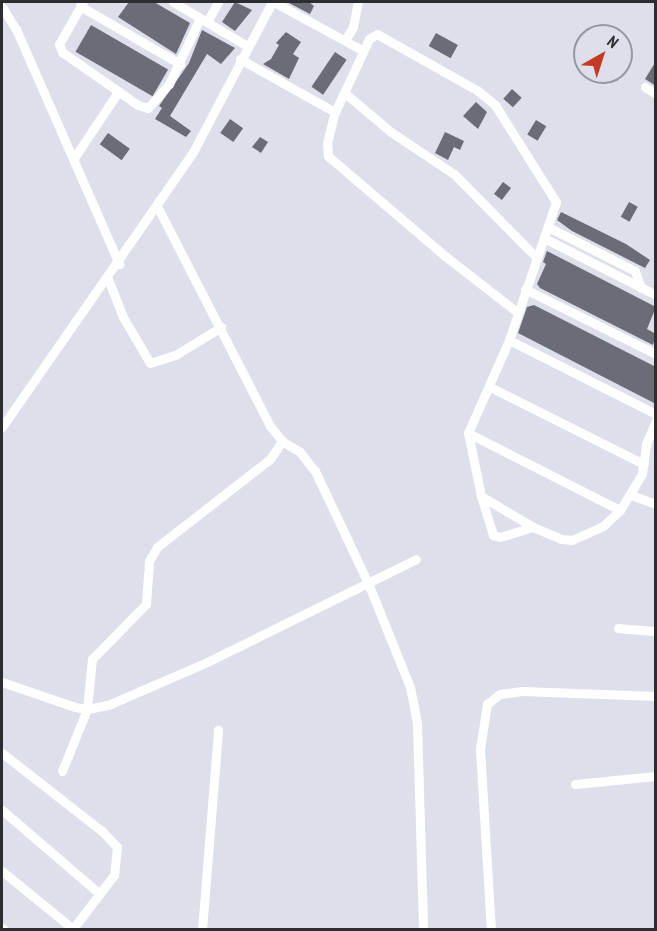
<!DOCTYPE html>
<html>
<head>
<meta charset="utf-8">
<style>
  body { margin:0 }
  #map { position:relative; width:657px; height:931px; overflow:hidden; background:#dde0eb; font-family:"PT Sans Narrow",sans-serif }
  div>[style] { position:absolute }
  .building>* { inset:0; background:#6a6c76; transform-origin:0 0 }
  .street>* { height:9px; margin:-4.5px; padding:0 4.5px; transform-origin:4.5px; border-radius:4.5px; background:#fff }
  span { translate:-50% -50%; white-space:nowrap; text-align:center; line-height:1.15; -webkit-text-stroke:6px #dde0eb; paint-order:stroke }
  .frame { position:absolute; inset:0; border:3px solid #2c2d31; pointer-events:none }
  .north { position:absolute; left:573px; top:24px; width:60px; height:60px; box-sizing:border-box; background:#dde0eb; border:2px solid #9698a1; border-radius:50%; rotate:39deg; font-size:16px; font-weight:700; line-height:24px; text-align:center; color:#2c2d31 }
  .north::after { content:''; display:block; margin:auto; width:21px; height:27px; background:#c63a25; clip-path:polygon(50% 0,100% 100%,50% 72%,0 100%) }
</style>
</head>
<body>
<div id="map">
  <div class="building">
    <div style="clip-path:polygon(129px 2px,154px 2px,190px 23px,176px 54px,118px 17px)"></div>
    <div style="clip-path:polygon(235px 2px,252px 10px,235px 31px,222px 22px)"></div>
    <div style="clip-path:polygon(287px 2px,309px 2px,314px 6px,310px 14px)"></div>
    <div style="left:91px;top:25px;width:89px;height:31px;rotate:30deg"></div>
    <div style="clip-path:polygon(202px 30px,235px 48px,221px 64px,207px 54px,170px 116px,191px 131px,186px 137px,155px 119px,162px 108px,159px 106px,189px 63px)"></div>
    <div style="clip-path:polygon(286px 32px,301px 42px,293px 54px,299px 58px,289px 79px,263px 64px,271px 59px,279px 45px,276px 43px)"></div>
    <div style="left:436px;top:33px;width:25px;height:15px;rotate:29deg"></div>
    <div style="left:335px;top:52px;width:14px;height:42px;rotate:34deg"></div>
    <div style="clip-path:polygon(656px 61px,656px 86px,645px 79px)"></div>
    <div style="left:512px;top:89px;width:13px;height:13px;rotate:42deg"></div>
    <div style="clip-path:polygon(476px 102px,487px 112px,478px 129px,463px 116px)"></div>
    <div style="left:230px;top:119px;width:16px;height:17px;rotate:35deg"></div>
    <div style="left:536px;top:120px;width:12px;height:17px;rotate:31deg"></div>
    <div style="clip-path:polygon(445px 132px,464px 141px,460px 150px,454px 147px,448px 160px,435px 153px)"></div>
    <div style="left:108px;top:133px;width:27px;height:14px;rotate:36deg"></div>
    <div style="clip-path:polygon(260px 137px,268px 142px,261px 153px,252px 147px)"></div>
    <div style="left:503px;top:182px;width:10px;height:15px;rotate:37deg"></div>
    <div style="left:629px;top:202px;width:10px;height:17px;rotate:29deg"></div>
    <div style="clip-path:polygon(561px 212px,626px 244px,650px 260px,645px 268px,572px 231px,557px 220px)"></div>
    <div style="clip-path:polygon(547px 251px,656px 307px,647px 329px,656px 334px,653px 345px,540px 288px,537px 284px,546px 264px,543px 262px)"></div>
    <div style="clip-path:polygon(534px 305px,656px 367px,656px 404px,518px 333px,527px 307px)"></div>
  </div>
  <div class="street">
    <div style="left:83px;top:2px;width:48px;rotate:119.7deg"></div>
    <div style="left:59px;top:44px;width:9px;rotate:69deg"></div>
    <div style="left:62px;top:52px;width:93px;rotate:34.9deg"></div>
    <div style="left:138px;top:105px;width:10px;rotate:17deg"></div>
    <div style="left:148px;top:108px;width:32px;rotate:-49deg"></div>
    <div style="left:169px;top:84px;width:73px;rotate:-64.8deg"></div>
    <div style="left:173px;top:2px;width:86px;rotate:30.7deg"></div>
    <div style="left:274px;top:2px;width:102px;rotate:28.6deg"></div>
    <div style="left:80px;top:6px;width:116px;rotate:30.1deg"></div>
    <div style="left:2px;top:7px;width:26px;rotate:58deg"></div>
    <div style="left:16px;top:29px;width:257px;rotate:66.3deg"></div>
    <div style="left:207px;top:22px;width:23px;rotate:-61deg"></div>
    <div style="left:345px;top:40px;width:15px;rotate:-58deg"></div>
    <div style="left:353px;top:27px;width:25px;rotate:-79deg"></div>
    <div style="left:240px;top:59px;width:109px;rotate:29.2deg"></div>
    <div style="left:645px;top:87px;width:13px;rotate:32deg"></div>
    <div style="left:346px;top:94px;width:59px;rotate:40.2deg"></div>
    <div style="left:391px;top:132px;width:76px;rotate:33.7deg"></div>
    <div style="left:454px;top:174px;width:118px;rotate:45.3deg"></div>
    <div style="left:74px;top:158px;width:79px;rotate:-56.3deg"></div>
    <div style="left:157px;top:206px;width:247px;rotate:62.8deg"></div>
    <div style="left:270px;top:426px;width:19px;rotate:51deg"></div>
    <div style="left:282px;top:441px;width:21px;rotate:31deg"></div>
    <div style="left:300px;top:452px;width:24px;rotate:52deg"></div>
    <div style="left:315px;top:471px;width:124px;rotate:64.7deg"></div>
    <div style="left:368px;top:583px;width:112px;rotate:68deg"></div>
    <div style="left:410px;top:687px;width:38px;rotate:79deg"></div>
    <div style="left:417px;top:724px;width:206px;rotate:88.3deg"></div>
    <div style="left:550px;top:228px;width:95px;rotate:26.8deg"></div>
    <div style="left:635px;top:271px;width:18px;rotate:71deg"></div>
    <div style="left:546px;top:239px;width:123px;rotate:27deg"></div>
    <div style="left:108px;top:279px;width:41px;rotate:68.5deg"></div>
    <div style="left:123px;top:317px;width:53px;rotate:59.6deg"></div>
    <div style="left:150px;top:363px;width:28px;rotate:-18deg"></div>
    <div style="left:177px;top:354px;width:52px;rotate:-31.5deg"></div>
    <div style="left:525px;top:289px;width:146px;rotate:26.4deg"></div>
    <div style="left:517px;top:312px;width:91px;rotate:-142.1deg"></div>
    <div style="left:445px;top:256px;width:154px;rotate:-139.5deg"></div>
    <div style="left:328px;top:156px;width:13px;rotate:-94deg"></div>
    <div style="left:327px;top:143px;width:32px;rotate:-76deg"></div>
    <div style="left:335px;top:112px;width:81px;rotate:-65deg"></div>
    <div style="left:369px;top:39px;width:9px;rotate:-32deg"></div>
    <div style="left:377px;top:34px;width:116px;rotate:29.4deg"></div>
    <div style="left:478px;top:91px;width:22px;rotate:39deg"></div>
    <div style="left:495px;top:105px;width:115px;rotate:57.8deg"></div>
    <div style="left:556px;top:202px;width:146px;rotate:108.8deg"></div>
    <div style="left:509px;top:340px;width:102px;rotate:113.8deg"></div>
    <div style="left:468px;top:433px;width:64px;rotate:78.3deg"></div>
    <div style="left:481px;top:496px;width:41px;rotate:72.9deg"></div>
    <div style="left:493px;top:535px;width:7px;rotate:16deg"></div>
    <div style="left:500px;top:537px;width:34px;rotate:-17deg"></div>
    <div style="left:533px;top:527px;width:30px;rotate:23deg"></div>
    <div style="left:561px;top:539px;width:11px;rotate:5deg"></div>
    <div style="left:572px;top:540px;width:34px;rotate:-24deg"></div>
    <div style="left:603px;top:526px;width:23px;rotate:-43deg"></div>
    <div style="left:620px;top:510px;width:42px;rotate:-58.6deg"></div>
    <div style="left:642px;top:474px;width:30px;rotate:-82deg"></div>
    <div style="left:646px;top:444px;width:25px;rotate:-67deg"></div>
    <div style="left:509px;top:340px;width:165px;rotate:26.7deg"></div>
    <div style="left:490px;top:387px;width:172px;rotate:26.6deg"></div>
    <div style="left:2px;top:427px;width:335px;rotate:-55.2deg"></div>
    <div style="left:193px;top:152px;width:170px;rotate:-62.2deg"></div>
    <div style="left:468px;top:433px;width:170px;rotate:26.9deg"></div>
    <div style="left:631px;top:495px;width:27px;rotate:20deg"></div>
    <div style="left:481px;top:496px;width:61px;rotate:30.8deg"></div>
    <div style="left:618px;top:628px;width:38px;rotate:5deg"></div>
    <div style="left:2px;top:682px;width:77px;rotate:18.9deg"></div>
    <div style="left:75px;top:707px;width:12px;rotate:9deg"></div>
    <div style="left:87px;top:709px;width:21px;rotate:-11deg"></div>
    <div style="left:108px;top:705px;width:106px;rotate:-23.4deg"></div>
    <div style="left:205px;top:663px;width:235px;rotate:-26.2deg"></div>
    <div style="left:2px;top:753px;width:127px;rotate:38deg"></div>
    <div style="left:102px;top:831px;width:22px;rotate:47deg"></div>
    <div style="left:117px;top:847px;width:28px;rotate:96deg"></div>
    <div style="left:114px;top:875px;width:69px;rotate:127.4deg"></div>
    <div style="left:62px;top:771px;width:67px;rotate:-68deg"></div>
    <div style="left:87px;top:709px;width:50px;rotate:-84.3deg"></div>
    <div style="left:92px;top:659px;width:77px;rotate:-45.5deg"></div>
    <div style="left:146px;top:604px;width:43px;rotate:-86deg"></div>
    <div style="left:149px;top:561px;width:16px;rotate:-60deg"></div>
    <div style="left:157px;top:547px;width:143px;rotate:-37.9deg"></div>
    <div style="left:270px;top:459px;width:22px;rotate:-56deg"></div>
    <div style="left:575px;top:784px;width:81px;rotate:-5.6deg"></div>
    <div style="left:2px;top:810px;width:128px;rotate:40.6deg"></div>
    <div style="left:2px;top:871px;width:92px;rotate:39.2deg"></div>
    <div style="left:2px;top:928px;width:3px;rotate:45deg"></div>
    <div style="left:202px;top:930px;width:201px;rotate:-85.4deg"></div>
    <div style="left:491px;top:930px;width:181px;rotate:-93.5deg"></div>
    <div style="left:480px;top:749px;width:46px;rotate:-81.2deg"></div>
    <div style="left:487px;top:704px;width:16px;rotate:-38deg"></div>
    <div style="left:500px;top:694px;width:22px;rotate:-8deg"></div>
    <div style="left:522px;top:691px;width:134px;rotate:2.1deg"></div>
  </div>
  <div class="frame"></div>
  <div class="north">N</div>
</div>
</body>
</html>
